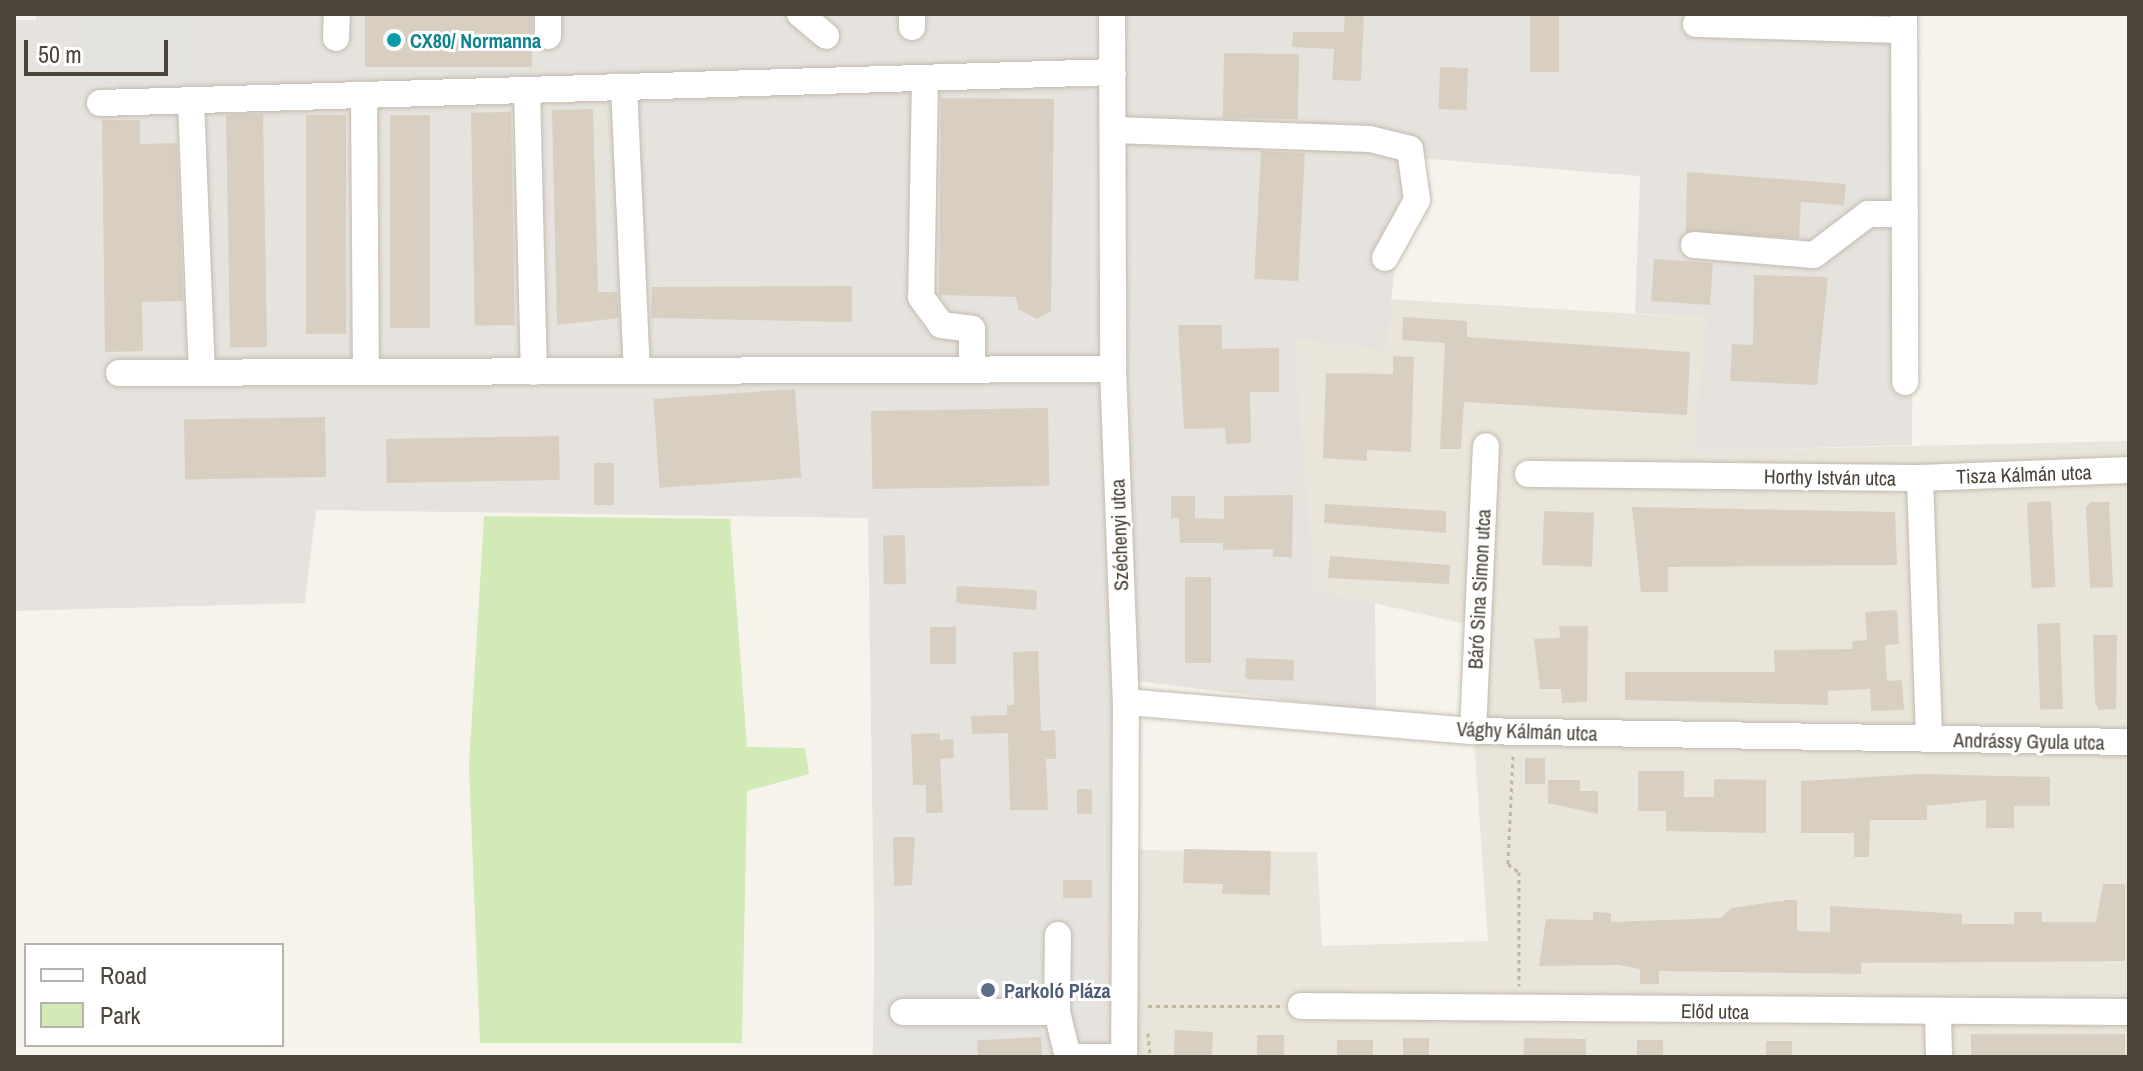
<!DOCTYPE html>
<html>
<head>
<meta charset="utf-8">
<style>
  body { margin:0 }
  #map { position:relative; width:2143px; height:1071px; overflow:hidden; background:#f6f3ec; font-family:"Archivo Narrow",sans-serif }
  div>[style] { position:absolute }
  .residential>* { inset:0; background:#eae5da }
  .industrial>* { inset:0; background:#e6e2dd }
  .green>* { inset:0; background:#d2eab5 }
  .parking>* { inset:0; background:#e5e3e0; transform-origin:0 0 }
  .building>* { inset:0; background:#d8cfc1; transform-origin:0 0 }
  .path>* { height:3px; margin-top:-1.5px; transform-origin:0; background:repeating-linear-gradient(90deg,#c4b79f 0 4px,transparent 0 8px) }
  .roads { filter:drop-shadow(0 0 2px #c2bbae) drop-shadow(0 0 2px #c2bbae) }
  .minor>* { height:26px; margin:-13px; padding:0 13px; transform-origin:13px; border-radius:13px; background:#fff }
  .dots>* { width:22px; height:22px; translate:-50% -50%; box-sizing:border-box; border:4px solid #fff; border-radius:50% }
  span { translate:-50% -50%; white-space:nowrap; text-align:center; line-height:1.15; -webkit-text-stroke:6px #fff; paint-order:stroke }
  .culture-label { font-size:20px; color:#0d838f; font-weight:700 }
  .left { translate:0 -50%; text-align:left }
  .street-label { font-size:20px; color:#4b4439 }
  .service-label { font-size:20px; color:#4e5e75; font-weight:700 }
  .frame { position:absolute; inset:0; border:16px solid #4b4439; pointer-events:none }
  .legend { position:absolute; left:24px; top:943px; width:260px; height:104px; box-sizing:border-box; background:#fff; border:2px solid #b7b4b0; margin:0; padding:10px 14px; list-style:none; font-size:24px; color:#4b4439 }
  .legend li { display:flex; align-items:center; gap:16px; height:40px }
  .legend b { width:40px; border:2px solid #b7b4b0 }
  .scale { position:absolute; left:24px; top:40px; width:144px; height:36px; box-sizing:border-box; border:4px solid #4b4439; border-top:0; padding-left:10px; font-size:24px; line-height:28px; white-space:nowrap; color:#4b4439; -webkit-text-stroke:6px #fff; paint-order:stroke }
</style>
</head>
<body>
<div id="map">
  <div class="residential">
    <div style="clip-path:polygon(1387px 299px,1706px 318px,1695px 451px,2129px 441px,2129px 1057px,1129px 1057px,1138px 850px,1317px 852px,1322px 946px,1488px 941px,1466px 624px,1315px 590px,1295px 339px,1386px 349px)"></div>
  </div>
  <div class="industrial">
    <div style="clip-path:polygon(36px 14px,1915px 14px,1912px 445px,1694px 451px,1706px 318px,1635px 313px,1640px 176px,1406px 157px,1386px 350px,1295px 339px,1315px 590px,1375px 603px,1376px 711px,1136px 681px,1129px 1057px,876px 1057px,868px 518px,316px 510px,305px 603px,14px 611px,14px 20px,36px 20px)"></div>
  </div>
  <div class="green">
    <div style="clip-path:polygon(484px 516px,730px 519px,747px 747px,805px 748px,809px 774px,747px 791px,742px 1043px,480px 1043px,469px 766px)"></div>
  </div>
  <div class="parking">
    <div style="left:81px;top:14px;width:121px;height:80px"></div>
    <div style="left:875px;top:921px;width:224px;height:136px;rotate:1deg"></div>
  </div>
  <div class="building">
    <div style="left:365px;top:14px;width:167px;height:53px"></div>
    <div style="clip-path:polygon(1345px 14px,1364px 14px,1361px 81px,1332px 80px,1334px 49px,1292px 47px,1293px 32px,1344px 32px)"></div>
    <div style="left:1530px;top:14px;width:29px;height:58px"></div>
    <div style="left:1224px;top:53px;width:75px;height:65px;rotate:1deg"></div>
    <div style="left:1440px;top:67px;width:28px;height:42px;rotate:2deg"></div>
    <div style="clip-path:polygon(941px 98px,1054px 99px,1051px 311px,1037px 319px,1018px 309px,1016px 297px,939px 295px)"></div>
    <div style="clip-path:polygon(593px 109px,598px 292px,617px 292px,619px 318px,557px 325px,552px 110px)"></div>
    <div style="left:511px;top:112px;width:213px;height:40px;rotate:89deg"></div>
    <div style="left:263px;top:114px;width:233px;height:37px;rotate:89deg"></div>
    <div style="left:306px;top:115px;width:40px;height:219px"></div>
    <div style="left:390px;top:115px;width:40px;height:213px"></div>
    <div style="clip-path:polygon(102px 120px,140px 120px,140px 144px,177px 143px,183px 301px,142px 302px,143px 351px,105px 352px)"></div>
    <div style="left:1261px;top:151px;width:44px;height:128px;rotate:3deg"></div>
    <div style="clip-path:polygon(1687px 172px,1846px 184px,1844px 205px,1801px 202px,1799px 238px,1686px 232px)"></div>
    <div style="left:1654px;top:259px;width:59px;height:42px;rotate:4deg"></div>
    <div style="clip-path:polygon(1754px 275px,1828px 277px,1817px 385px,1730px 381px,1732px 344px,1753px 345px)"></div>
    <div style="clip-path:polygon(852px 286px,852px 322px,651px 318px,652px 287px)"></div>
    <div style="clip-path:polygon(1403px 317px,1467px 321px,1467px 337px,1690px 352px,1687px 415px,1464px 402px,1461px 449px,1440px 449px,1445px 343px,1402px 340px)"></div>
    <div style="clip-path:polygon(1178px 325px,1222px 325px,1222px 349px,1279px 348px,1279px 392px,1250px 392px,1251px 443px,1226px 444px,1225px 428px,1184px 429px)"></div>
    <div style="clip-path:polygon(1393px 356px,1414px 357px,1411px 452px,1367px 450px,1367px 461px,1323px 458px,1326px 373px,1393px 374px)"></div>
    <div style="left:795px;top:389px;width:89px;height:142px;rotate:86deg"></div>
    <div style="left:1048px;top:408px;width:78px;height:177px;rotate:89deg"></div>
    <div style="left:325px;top:417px;width:60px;height:141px;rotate:89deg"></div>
    <div style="left:559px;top:436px;width:44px;height:173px;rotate:89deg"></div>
    <div style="left:594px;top:463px;width:20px;height:42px"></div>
    <div style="clip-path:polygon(1293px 495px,1292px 557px,1273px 557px,1273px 549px,1223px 550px,1223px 543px,1180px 543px,1179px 518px,1171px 518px,1171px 496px,1195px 496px,1195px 518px,1224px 519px,1224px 496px)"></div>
    <div style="left:2051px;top:501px;width:86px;height:24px;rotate:87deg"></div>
    <div style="clip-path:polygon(2091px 502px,2109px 502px,2113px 587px,2090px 588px,2086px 507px)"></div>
    <div style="clip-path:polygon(1325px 504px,1446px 511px,1446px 533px,1324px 523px)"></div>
    <div style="clip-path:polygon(1632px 507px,1895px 512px,1897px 565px,1668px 567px,1668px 592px,1641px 592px)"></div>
    <div style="left:1544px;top:511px;width:50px;height:54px;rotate:2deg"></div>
    <div style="left:905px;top:535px;width:49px;height:22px;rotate:89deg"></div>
    <div style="clip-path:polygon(1330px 556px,1450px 565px,1449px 584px,1328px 578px)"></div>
    <div style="left:1185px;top:577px;width:26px;height:86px"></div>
    <div style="clip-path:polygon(957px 586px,1037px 590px,1036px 610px,956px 603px)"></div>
    <div style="clip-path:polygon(1897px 610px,1899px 644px,1885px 645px,1887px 681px,1902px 680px,1904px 710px,1871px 711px,1870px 689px,1828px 691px,1828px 705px,1625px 700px,1625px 672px,1775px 672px,1774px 650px,1853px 649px,1852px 641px,1867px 640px,1865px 612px)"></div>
    <div style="left:2060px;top:623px;width:86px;height:23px;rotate:88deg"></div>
    <div style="clip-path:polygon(1559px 626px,1588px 626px,1587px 702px,1562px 703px,1561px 689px,1540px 689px,1534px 639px,1560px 638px)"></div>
    <div style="left:930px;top:627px;width:26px;height:37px"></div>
    <div style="clip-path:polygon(2093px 635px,2117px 635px,2116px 709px,2099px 710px,2095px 702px)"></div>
    <div style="clip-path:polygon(1038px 651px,1041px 731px,1055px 730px,1056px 759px,1046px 759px,1048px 810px,1010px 810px,1008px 733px,972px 734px,971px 716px,1007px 715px,1007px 705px,1014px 705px,1013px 652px)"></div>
    <div style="left:1246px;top:658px;width:48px;height:21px;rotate:2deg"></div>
    <div style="clip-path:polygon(940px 733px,940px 740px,953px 739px,954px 758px,940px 759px,943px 813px,926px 813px,926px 785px,913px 785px,911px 734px)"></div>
    <div style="left:1525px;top:758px;width:20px;height:26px"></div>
    <div style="clip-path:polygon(1638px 771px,1684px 771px,1684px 797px,1714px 797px,1714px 779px,1766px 780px,1766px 833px,1666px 831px,1666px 811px,1638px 811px)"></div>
    <div style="clip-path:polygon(1921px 774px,2050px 777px,2050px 806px,2014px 806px,2014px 828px,1986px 828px,1986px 800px,1927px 806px,1927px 820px,1870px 820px,1869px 857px,1854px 857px,1854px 833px,1801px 833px,1801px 781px)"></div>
    <div style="clip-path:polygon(1548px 780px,1580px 780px,1580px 791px,1598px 791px,1598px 814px,1548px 803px)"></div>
    <div style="left:1092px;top:789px;width:25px;height:15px;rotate:90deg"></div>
    <div style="clip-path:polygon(893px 837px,915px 837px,912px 885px,894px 886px)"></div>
    <div style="clip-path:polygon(1184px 849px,1271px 851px,1270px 895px,1222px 894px,1223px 884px,1183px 883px)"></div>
    <div style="left:1063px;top:880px;width:29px;height:18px"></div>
    <div style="clip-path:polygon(2103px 884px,2125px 884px,2125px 961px,1861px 963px,1861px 974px,1659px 971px,1659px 984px,1640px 984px,1640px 969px,1618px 965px,1539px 966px,1546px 919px,1593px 920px,1593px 912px,1611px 913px,1611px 922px,1721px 918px,1731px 908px,1788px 900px,1797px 900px,1797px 931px,1830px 932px,1830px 906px,1962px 914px,1962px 924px,2014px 924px,2014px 912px,2042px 912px,2042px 922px,2096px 922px)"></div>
    <div style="left:1175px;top:1030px;width:38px;height:27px;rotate:3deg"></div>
    <div style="left:1971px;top:1034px;width:154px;height:23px"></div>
    <div style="left:1257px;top:1035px;width:27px;height:22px"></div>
    <div style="left:1041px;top:1037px;width:20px;height:64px;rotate:87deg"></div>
    <div style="left:1403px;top:1038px;width:26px;height:19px"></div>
    <div style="left:1524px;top:1038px;width:62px;height:19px;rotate:1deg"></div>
    <div style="left:1337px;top:1040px;width:36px;height:17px"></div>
    <div style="left:1637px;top:1040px;width:26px;height:17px"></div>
    <div style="left:1766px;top:1041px;width:26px;height:16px"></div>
  </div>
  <div class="path">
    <div style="left:1513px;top:756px;width:108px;rotate:92.7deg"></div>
    <div style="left:1508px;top:864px;width:14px;rotate:36deg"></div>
    <div style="left:1519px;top:872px;width:114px;rotate:90deg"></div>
    <div style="left:1148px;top:1006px;width:133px"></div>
    <div style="left:1148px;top:1033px;width:24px;rotate:85deg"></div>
  </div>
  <div class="roads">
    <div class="minor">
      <div style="left:548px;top:14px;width:22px;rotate:90deg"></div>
      <div style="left:800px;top:14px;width:34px;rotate:40deg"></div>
      <div style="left:912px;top:14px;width:13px;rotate:90deg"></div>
      <div style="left:1112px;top:14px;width:355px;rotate:89.8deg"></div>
      <div style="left:1113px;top:369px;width:333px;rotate:87.8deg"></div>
      <div style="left:1126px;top:702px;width:355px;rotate:90.3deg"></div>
      <div style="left:1904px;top:14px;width:368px;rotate:89.8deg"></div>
      <div style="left:1696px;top:24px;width:208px;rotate:1.7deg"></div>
      <div style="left:336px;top:38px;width:24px;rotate:-88deg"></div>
      <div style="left:925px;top:78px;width:219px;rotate:91deg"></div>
      <div style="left:921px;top:297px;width:34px;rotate:54deg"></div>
      <div style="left:941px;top:325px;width:31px;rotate:7deg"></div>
      <div style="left:972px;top:329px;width:41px;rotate:90deg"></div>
      <div style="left:624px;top:87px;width:284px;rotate:87.4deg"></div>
      <div style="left:527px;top:90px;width:282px;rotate:88.6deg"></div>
      <div style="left:364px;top:95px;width:277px;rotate:89.6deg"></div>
      <div style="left:191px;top:101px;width:272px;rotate:87.7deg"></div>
      <div style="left:100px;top:103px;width:1013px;rotate:-1.75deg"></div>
      <div style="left:1114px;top:130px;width:256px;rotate:2deg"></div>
      <div style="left:1370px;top:139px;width:41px;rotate:14deg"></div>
      <div style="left:1410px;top:149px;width:51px;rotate:82.2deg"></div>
      <div style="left:1417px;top:200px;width:66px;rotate:118.9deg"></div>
      <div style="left:1694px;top:245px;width:120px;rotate:4.8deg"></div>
      <div style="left:1814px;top:255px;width:68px;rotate:-37.2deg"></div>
      <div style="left:1868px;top:214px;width:37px"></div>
      <div style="left:119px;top:373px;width:994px;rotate:-0.23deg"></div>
      <div style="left:1528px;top:474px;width:392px;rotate:0.6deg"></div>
      <div style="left:1920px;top:478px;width:261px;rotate:88deg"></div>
      <div style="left:1920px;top:478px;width:209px;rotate:-2.2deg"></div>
      <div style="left:1126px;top:702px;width:348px;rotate:4.8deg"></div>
      <div style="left:1473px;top:731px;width:656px;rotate:0.96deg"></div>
      <div style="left:1473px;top:731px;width:285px;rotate:-87.4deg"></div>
      <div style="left:1301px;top:1006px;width:828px;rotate:0.42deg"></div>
      <div style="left:903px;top:1012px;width:154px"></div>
      <div style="left:1057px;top:1012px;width:46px;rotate:76.3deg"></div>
      <div style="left:1068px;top:1057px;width:56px"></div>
      <div style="left:1057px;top:1012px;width:77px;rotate:-89.3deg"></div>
      <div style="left:1938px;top:1013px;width:44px;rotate:88.7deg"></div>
    </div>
  </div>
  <div class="dots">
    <div style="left:394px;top:40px;background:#0f9aa8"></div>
    <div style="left:988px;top:990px;background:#5c6f8a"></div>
  </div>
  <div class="culture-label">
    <span class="left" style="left:410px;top:40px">CX80/ Normanna</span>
  </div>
  <div class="street-label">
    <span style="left:2024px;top:474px;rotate:-2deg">Tisza Kálmán utca</span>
    <span style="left:1830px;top:477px;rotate:1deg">Horthy István utca</span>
    <span style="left:1119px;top:535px;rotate:-92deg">Széchenyi utca</span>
    <span style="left:1479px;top:589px;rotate:-87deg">Báró Sina Simon utca</span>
    <span style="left:1527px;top:731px;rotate:2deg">Vághy Kálmán utca</span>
    <span style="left:2029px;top:741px;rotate:1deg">Andrássy Gyula utca</span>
    <span style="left:1715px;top:1011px;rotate:1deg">Előd utca</span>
  </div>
  <div class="service-label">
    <span class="left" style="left:1004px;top:990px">Parkoló Pláza</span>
  </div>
  <div class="frame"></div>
  <ul class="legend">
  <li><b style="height:10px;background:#fff"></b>Road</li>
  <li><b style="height:22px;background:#d2eab5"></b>Park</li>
  </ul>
  <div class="scale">50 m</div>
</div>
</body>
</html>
